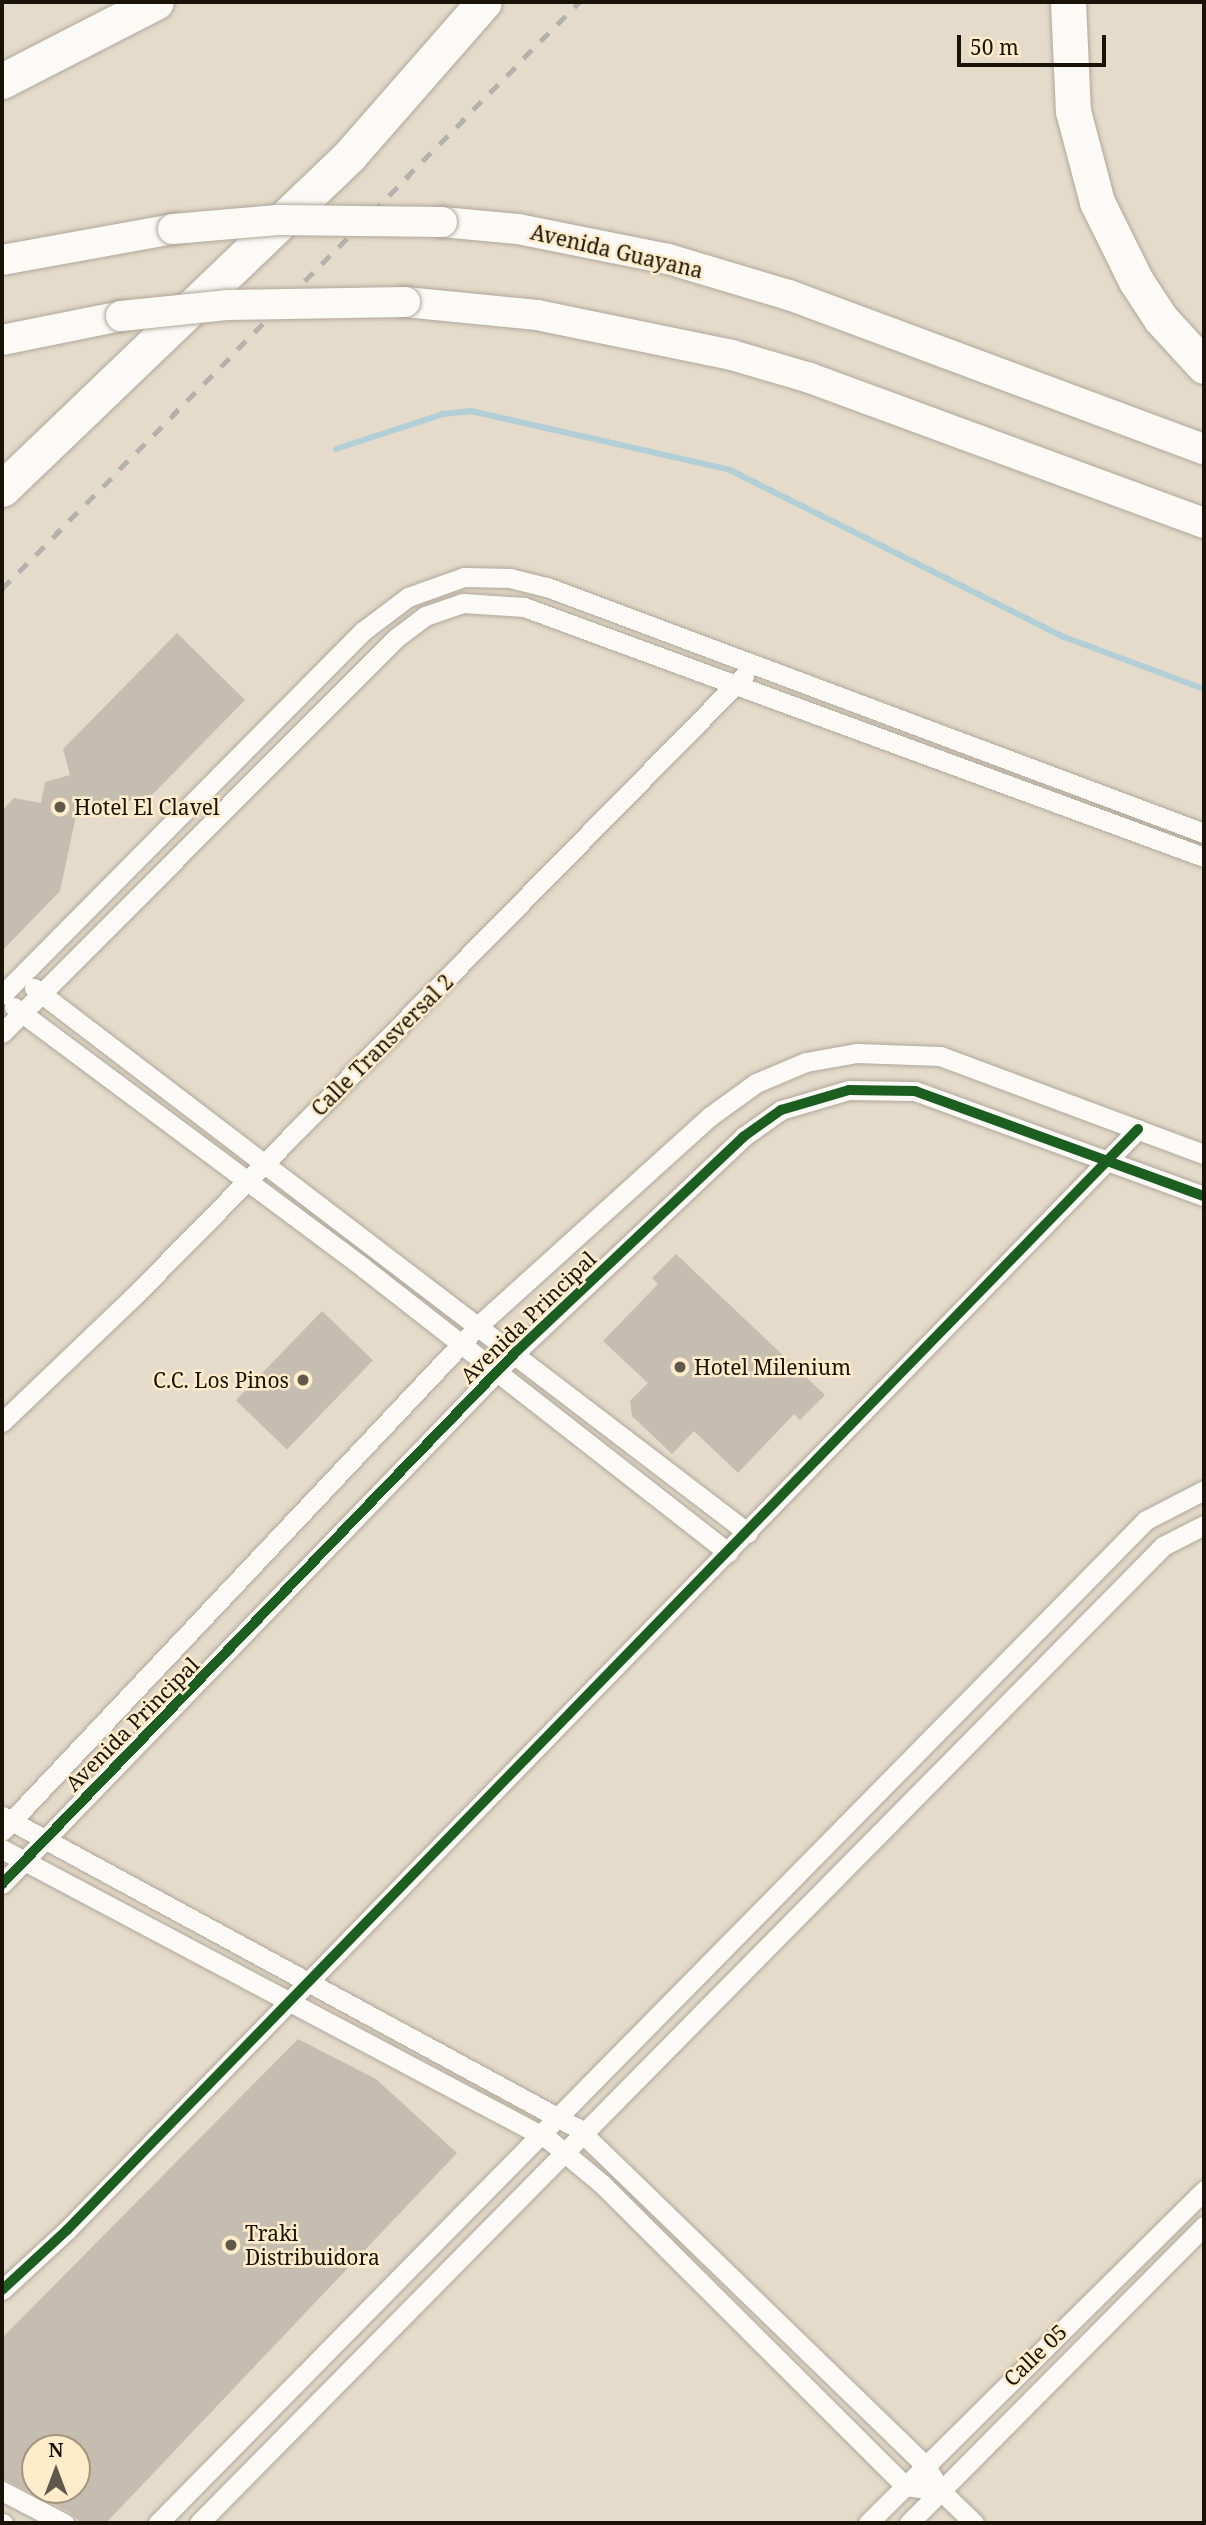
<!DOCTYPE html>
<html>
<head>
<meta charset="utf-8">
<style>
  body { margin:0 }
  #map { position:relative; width:1206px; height:2525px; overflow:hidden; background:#e5dbca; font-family:"Noto Serif",serif }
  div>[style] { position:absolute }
  .stream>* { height:6px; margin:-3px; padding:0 3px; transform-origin:3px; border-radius:3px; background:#b2ced7 }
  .building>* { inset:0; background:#c5bdb0; transform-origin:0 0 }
  .roads { filter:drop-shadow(0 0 2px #afa79a) drop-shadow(0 0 2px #afa79a) }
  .minor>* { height:19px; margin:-9.5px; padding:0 9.5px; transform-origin:9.5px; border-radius:9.5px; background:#fbfaf7 }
  .primary>* { height:30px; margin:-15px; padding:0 15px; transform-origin:15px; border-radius:15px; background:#fbfaf7 }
  .motorway>* { height:35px; margin:-17.5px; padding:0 17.5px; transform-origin:17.5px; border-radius:17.5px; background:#fbfaf7 }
  .rail>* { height:5px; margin-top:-2.5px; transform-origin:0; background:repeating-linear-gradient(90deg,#b5b2ae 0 12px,transparent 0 24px) }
  .bridges { filter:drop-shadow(0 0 2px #afa79a) drop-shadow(0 0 2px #afa79a) }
  .primary-bridge>* { height:30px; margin:-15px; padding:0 15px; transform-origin:15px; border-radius:15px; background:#fbfaf7 }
  .cycleway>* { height:10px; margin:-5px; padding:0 5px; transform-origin:5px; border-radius:5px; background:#1b5e20 }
  .dots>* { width:19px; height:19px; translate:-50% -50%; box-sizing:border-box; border:4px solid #feeccb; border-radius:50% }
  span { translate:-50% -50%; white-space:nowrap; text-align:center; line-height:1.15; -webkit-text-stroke:5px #feeccb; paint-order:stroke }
  .street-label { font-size:21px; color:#191307 }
  .poi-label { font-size:21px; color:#191307 }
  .left { translate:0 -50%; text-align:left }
  .right { translate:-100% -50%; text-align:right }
  .frame { position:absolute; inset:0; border:4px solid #191307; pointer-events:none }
  .north { position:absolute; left:21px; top:2434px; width:70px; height:70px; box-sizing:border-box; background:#feeccb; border:2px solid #a2957d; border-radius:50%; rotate:0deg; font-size:19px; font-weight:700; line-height:28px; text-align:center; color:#191307 }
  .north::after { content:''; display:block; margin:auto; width:24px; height:32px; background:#60594b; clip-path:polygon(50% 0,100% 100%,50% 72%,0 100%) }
  .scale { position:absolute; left:957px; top:35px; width:149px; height:32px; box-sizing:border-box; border:4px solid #191307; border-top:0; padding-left:9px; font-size:21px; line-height:24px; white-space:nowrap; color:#191307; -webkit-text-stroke:5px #feeccb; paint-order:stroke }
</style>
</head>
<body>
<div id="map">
  <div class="stream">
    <div style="left:336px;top:449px;width:113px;rotate:-18.1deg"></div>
    <div style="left:443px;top:414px;width:28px;rotate:-6deg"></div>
    <div style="left:471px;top:411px;width:266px;rotate:12.8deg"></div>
    <div style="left:730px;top:470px;width:373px;rotate:26.6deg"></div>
    <div style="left:1064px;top:637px;width:149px;rotate:20.4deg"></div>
  </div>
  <div class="building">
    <div style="clip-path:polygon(177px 633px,245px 700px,153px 794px,76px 816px,60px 891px,2px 951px,2px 811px,14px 798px,41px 803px,45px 782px,70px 775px,63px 749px)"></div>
    <div style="clip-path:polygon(676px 1254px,825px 1395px,800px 1420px,794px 1414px,738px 1473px,694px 1431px,672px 1454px,632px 1416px,630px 1401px,648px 1383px,603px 1341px,658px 1284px,652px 1278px)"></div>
    <div style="left:322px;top:1311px;width:71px;height:124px;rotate:44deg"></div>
    <div style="clip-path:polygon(evenodd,298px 2039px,376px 2079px,457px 2153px,106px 2523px,81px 2523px,70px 2512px,2px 2478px,2px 2338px,298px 2039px,35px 2448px,77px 2448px,77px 2490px,35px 2490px,35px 2448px)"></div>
  </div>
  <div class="roads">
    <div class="minor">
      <div style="left:34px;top:988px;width:898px;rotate:37.35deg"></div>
      <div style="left:2px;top:995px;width:513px;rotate:-45.24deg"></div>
      <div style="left:363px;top:631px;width:56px;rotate:-37.1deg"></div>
      <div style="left:408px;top:597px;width:59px;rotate:-19.7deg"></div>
      <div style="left:464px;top:577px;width:46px;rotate:1.2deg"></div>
      <div style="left:510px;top:578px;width:38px;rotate:14deg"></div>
      <div style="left:547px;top:587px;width:702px;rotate:20.53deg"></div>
      <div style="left:14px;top:1007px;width:437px;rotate:36.7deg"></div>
      <div style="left:364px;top:1268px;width:462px;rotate:38deg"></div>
      <div style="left:2px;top:1033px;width:558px;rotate:-45.07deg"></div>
      <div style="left:396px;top:638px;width:36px;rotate:-37deg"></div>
      <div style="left:425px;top:616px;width:40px;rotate:-18.9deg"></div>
      <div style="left:463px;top:603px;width:61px;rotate:3.8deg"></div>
      <div style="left:524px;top:607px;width:724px;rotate:20.19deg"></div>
      <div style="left:2px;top:1422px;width:182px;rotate:-43.7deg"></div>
      <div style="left:134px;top:1296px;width:870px;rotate:-45.47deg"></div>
      <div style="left:2px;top:1816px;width:654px;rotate:28.48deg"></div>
      <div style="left:577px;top:2128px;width:484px;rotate:44.1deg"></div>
      <div style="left:925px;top:2465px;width:31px;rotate:58deg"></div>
      <div style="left:941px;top:2491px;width:46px;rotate:44.1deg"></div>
      <div style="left:2px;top:1831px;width:697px;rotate:-46.69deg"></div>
      <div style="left:480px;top:1324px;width:309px;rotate:-42.1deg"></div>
      <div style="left:709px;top:1117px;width:58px;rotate:-35.9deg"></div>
      <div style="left:756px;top:1083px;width:54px;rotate:-22.8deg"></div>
      <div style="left:806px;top:1062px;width:52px;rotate:-10deg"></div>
      <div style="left:857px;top:1053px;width:83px;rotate:2.1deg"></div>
      <div style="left:940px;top:1056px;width:282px;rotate:20.4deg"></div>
      <div style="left:2px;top:1849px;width:618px;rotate:27.97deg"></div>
      <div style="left:548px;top:2139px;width:70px;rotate:39.8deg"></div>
      <div style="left:602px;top:2184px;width:428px;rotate:44.9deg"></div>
      <div style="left:905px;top:2486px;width:36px;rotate:8deg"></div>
      <div style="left:2px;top:1884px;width:740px;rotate:-45.99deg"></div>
      <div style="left:516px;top:1352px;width:313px;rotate:-43.4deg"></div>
      <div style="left:743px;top:1137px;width:47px;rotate:-35.4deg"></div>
      <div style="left:781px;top:1110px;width:71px;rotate:-16.4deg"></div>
      <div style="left:849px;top:1090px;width:66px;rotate:0.9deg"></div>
      <div style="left:915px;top:1091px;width:307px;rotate:20deg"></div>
      <div style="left:2px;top:2290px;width:88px;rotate:-42.7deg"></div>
      <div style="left:67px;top:2230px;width:1536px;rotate:-45.79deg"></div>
      <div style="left:2px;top:2491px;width:70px;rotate:27.3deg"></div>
      <div style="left:2px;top:2523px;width:1px"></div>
      <div style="left:158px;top:2523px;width:1408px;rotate:-45.43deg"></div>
      <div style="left:1146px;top:1520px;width:65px;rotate:-27.3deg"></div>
      <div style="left:199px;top:2523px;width:1373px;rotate:-45.38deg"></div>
      <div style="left:1163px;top:1546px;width:46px;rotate:-27.1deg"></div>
      <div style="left:868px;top:2523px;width:473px;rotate:-44.7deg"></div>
      <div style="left:909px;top:2523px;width:419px;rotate:-45.2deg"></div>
    </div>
    <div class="primary">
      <div style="left:442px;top:222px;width:76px;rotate:5.3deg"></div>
      <div style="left:518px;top:229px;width:153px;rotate:11.3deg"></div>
      <div style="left:668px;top:259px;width:126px;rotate:16.6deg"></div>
      <div style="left:789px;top:295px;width:443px;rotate:20.4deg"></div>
      <div style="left:2px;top:260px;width:174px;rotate:-10.3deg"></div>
      <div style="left:405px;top:302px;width:133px;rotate:5.6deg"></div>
      <div style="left:537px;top:315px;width:199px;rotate:11.6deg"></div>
      <div style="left:732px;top:355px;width:81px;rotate:16.4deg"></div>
      <div style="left:810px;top:378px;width:420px;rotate:20.2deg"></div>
      <div style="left:2px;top:340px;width:121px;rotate:-11.4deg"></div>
    </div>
    <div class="motorway">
      <div style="left:1068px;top:2px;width:109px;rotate:87.4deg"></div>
      <div style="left:1073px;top:111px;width:94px;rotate:75.2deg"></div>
      <div style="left:1097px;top:202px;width:88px;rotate:63.7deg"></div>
      <div style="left:1136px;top:281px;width:45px;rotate:56.7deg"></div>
      <div style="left:1161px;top:319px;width:64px;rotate:47.5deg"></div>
      <div style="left:2px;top:81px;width:173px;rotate:-27.2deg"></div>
      <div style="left:2px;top:489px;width:482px;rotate:-43.8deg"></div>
      <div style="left:350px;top:155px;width:203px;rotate:-48.8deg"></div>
    </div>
  </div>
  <div class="rail">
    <div style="left:2px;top:589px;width:823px;rotate:-45.49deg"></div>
  </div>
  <div class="bridges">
    <div class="primary-bridge">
      <div style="left:173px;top:229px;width:105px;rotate:-4.9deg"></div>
      <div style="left:278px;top:220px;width:164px;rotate:0.7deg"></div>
      <div style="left:121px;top:316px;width:108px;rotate:-5.9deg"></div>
      <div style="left:228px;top:305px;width:177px;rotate:-1deg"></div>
    </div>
  </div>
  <div class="cycleway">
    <div style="left:2px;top:1884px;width:740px;rotate:-45.99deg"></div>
    <div style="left:516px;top:1352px;width:313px;rotate:-43.4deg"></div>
    <div style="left:743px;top:1137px;width:47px;rotate:-35.4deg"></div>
    <div style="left:781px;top:1110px;width:71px;rotate:-16.4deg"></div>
    <div style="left:849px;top:1090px;width:66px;rotate:0.9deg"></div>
    <div style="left:915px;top:1091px;width:307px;rotate:20deg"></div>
    <div style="left:2px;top:2290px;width:88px;rotate:-42.7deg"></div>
    <div style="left:67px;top:2230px;width:1536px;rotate:-45.79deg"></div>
  </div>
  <div class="dots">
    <div style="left:60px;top:807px;background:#60594b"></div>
    <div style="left:680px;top:1367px;background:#60594b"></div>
    <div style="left:303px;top:1380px;background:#60594b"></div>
    <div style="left:231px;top:2245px;background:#60594b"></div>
  </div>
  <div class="street-label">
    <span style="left:617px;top:251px;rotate:13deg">Avenida Guayana</span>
    <span style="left:382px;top:1045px;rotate:-45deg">Calle Transversal 2</span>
    <span style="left:528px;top:1317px;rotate:-44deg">Avenida Principal</span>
    <span style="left:132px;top:1724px;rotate:-45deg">Avenida Principal</span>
    <span style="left:1035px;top:2355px;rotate:-44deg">Calle 05</span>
  </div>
  <div class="poi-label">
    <span class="left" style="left:74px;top:807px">Hotel El Clavel</span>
    <span class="left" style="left:694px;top:1367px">Hotel Milenium</span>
    <span class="right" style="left:289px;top:1380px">C.C. Los Pinos</span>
    <span class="left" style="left:245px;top:2245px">Traki<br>Distribuidora</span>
  </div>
  <div class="frame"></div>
  <div class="north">N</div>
  <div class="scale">50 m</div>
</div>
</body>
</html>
